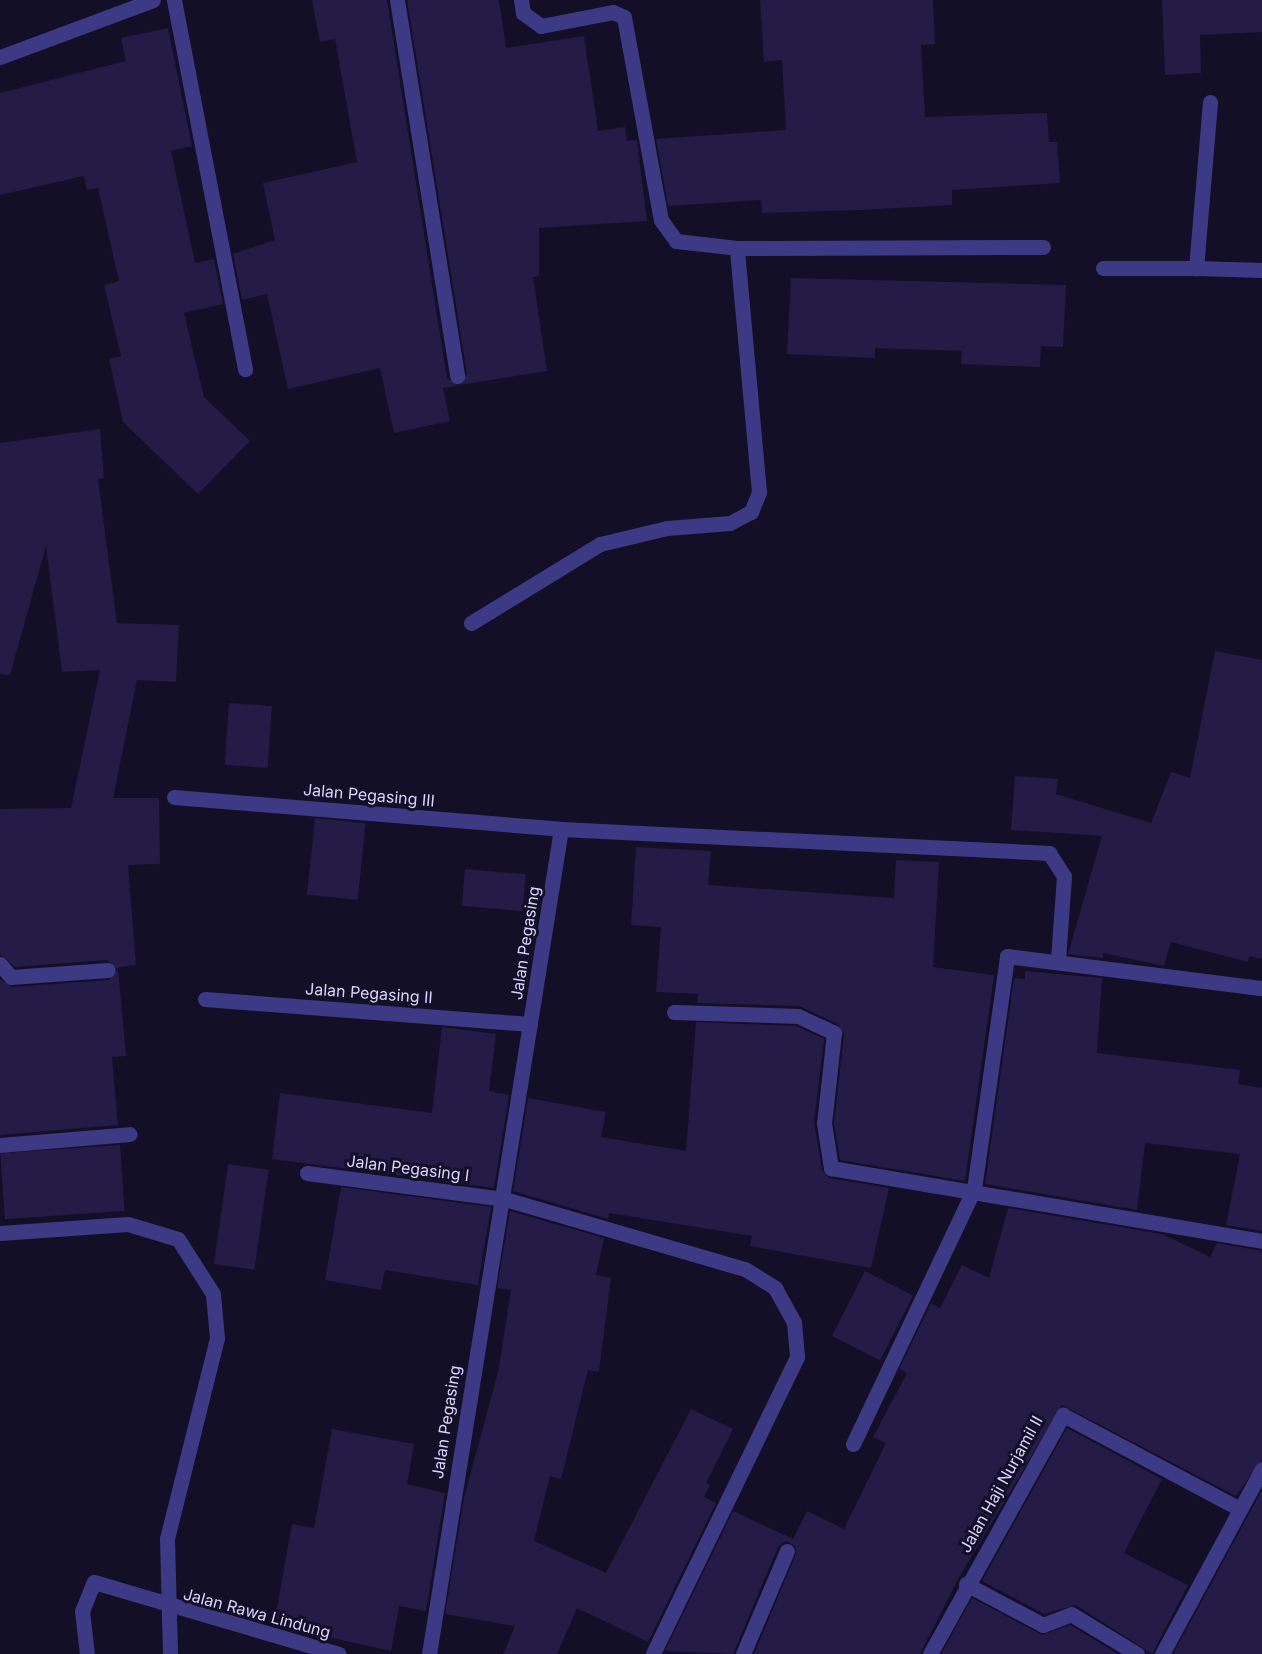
<!DOCTYPE html>
<html>
<head>
<meta charset="utf-8">
<style>
  body { margin:0 }
  #map { position:relative; width:1262px; height:1654px; overflow:hidden; background:#130f26; font-family:Inter,sans-serif }
  div>[style] { position:absolute }
  .building>* { inset:0; background:#241b47; transform-origin:0 0 }
  .minor>* { height:15px; margin:-7.5px; padding:0 7.5px; transform-origin:7.5px; border-radius:7.5px; background:#3d3a85 }
  span { translate:-50% -50%; white-space:nowrap; text-align:center; line-height:1.15; -webkit-text-stroke:6px #130f26; paint-order:stroke }
  .street-label { font-size:16px; color:#d9d4ff }
</style>
</head>
<body>
<div id="map">
  <div class="building">
    <div style="clip-path:polygon(312px 0,387px 0,447px 378px,458px 386px,443px 388px,450px 421px,394px 433px,380px 368px,288px 389px,267px 294px,242px 300px,233px 254px,275px 240px,263px 183px,357px 162px,335px 39px,320px 42px)"></div>
    <div style="clip-path:polygon(407px 0,499px 0,506px 48px,584px 36px,598px 131px,625px 127px,627px 141px,637px 140px,647px 221px,539px 228px,539px 276px,533px 277px,547px 371px,459px 385px,467px 374px)"></div>
    <div style="clip-path:polygon(760px 0,933px 0,935px 44px,921px 45px,925px 117px,1047px 113px,1049px 142px,1057px 142px,1060px 183px,952px 190px,952px 205px,861px 210px,762px 213px,761px 200px,668px 206px,656px 139px,786px 130px,782px 60px,764px 62px)"></div>
    <div style="clip-path:polygon(1162px 0,1262px 0,1262px 32px,1200px 35px,1201px 73px,1165px 75px)"></div>
    <div style="clip-path:polygon(168px 28px,192px 146px,171px 151px,195px 263px,214px 259px,223px 304px,184px 313px,204px 397px,250px 441px,198px 494px,123px 422px,109px 359px,121px 356px,104px 285px,119px 281px,98px 188px,87px 190px,84px 176px,0 195px,0 93px,126px 61px,121px 38px)"></div>
    <div style="clip-path:polygon(791px 278px,1066px 285px,1063px 347px,1041px 346px,1040px 367px,961px 364px,962px 351px,875px 348px,875px 358px,787px 354px)"></div>
    <div style="clip-path:polygon(100px 429px,104px 478px,98px 479px,117px 623px,179px 625px,176px 682px,137px 680px,113px 798px,159px 798px,160px 864px,128px 865px,136px 965px,118px 967px,126px 1056px,112px 1057px,118px 1125px,0 1135px,0 979px,12px 987px,109px 980px,118px 970px,107px 960px,15px 967px,0 954px,0 809px,71px 808px,100px 670px,62px 672px,46px 546px,10px 675px,0 674px,0 443px)"></div>
    <div style="clip-path:polygon(1215px 651px,1262px 660px,1262px 959px,1249px 956px,1248px 962px,1171px 942px,1164px 966px,1103px 953px,1103px 958px,1068px 954px,1102px 836px,1011px 830px,1015px 776px,1058px 779px,1056px 794px,1151px 823px,1171px 772px,1190px 778px)"></div>
    <div style="left:229px;top:703px;width:43px;height:62px;rotate:4deg"></div>
    <div style="left:315px;top:818px;width:51px;height:77px;rotate:6deg"></div>
    <div style="clip-path:polygon(636px 847px,711px 851px,708px 885px,894px 898px,896px 860px,939px 862px,933px 967px,994px 975px,965px 1181px,840px 1160px,834px 1123px,844px 1034px,838px 1024px,799px 1006px,697px 1003px,698px 994px,656px 992px,661px 927px,631px 925px)"></div>
    <div style="left:465px;top:869px;width:61px;height:37px;rotate:5deg"></div>
    <div style="clip-path:polygon(1025px 971px,1102px 978px,1097px 1053px,1240px 1070px,1238px 1084px,1262px 1088px,1262px 1231px,1226px 1225px,1240px 1154px,1145px 1143px,1137px 1210px,985px 1184px,1014px 978px,1025px 979px)"></div>
    <div style="clip-path:polygon(696px 1022px,796px 1026px,824px 1039px,814px 1122px,822px 1170px,829px 1178px,889px 1188px,871px 1268px,750px 1246px,752px 1236px,609px 1213px,608px 1219px,513px 1191px,528px 1098px,606px 1112px,601px 1137px,686px 1151px)"></div>
    <div style="clip-path:polygon(442px 1027px,496px 1034px,489px 1091px,509px 1095px,494px 1188px,272px 1159px,280px 1093px,432px 1113px)"></div>
    <div style="left:120px;top:1145px;width:66px;height:120px;rotate:86deg"></div>
    <div style="left:228px;top:1164px;width:41px;height:101px;rotate:8deg"></div>
    <div style="clip-path:polygon(341px 1187px,491px 1207px,478px 1285px,385px 1270px,381px 1290px,325px 1280px)"></div>
    <div style="clip-path:polygon(1008px 1208px,1162px 1234px,1210px 1257px,1217px 1243px,1262px 1251px,1262px 1459px,1236px 1496px,1062px 1405px,958px 1579px,920px 1654px,754px 1654px,796px 1554px,795px 1546px,786px 1541px,778px 1547px,733px 1654px,665px 1651px,733px 1511px,793px 1539px,807px 1511px,844px 1529px,886px 1443px,873px 1437px,907px 1373px,899px 1369px,931px 1303px,940px 1308px,962px 1265px,989px 1278px)"></div>
    <div style="clip-path:polygon(510px 1211px,604px 1238px,596px 1275px,611px 1278px,599px 1372px,588px 1370px,561px 1479px,550px 1476px,534px 1541px,606px 1573px,691px 1409px,733px 1429px,706px 1483px,710px 1485px,704px 1497px,716px 1503px,648px 1642px,577px 1608px,557px 1654px,503px 1654px,515px 1626px,445px 1614px,464px 1498px,498px 1372px,511px 1290px,497px 1288px)"></div>
    <div style="left:865px;top:1271px;width:54px;height:73px;rotate:27deg"></div>
    <div style="clip-path:polygon(1067px 1428px,1162px 1479px,1124px 1553px,1188px 1585px,1152px 1654px,1076px 1605px,1044px 1614px,982px 1581px)"></div>
    <div style="clip-path:polygon(332px 1429px,414px 1444px,407px 1484px,445px 1493px,426px 1611px,399px 1606px,391px 1651px,274px 1625px,292px 1524px,314px 1528px)"></div>
    <div style="clip-path:polygon(1262px 1490px,1262px 1654px,1173px 1654px)"></div>
    <div style="clip-path:polygon(972px 1598px,1042px 1635px,1070px 1625px,1118px 1654px,941px 1654px)"></div>
  </div>
  <div class="minor">
    <div style="left:174px;top:0;width:376px;rotate:79.1deg"></div>
    <div style="left:397px;top:0;width:381px;rotate:80.9deg"></div>
    <div style="left:521px;top:0;width:13px;rotate:81deg"></div>
    <div style="left:523px;top:13px;width:22px;rotate:36deg"></div>
    <div style="left:541px;top:26px;width:73px;rotate:-11deg"></div>
    <div style="left:613px;top:12px;width:12px;rotate:24deg"></div>
    <div style="left:624px;top:17px;width:206px;rotate:79.7deg"></div>
    <div style="left:661px;top:220px;width:26px;rotate:54deg"></div>
    <div style="left:676px;top:241px;width:61px;rotate:6.5deg"></div>
    <div style="left:737px;top:248px;width:306px;rotate:-0.2deg"></div>
    <div style="left:0;top:57px;width:163px;rotate:-20.4deg"></div>
    <div style="left:1210px;top:102px;width:167px;rotate:94.8deg"></div>
    <div style="left:1196px;top:268px;width:66px;rotate:1.7deg"></div>
    <div style="left:1103px;top:268px;width:93px"></div>
    <div style="left:471px;top:623px;width:151px;rotate:-31.5deg"></div>
    <div style="left:600px;top:544px;width:69px;rotate:-13.4deg"></div>
    <div style="left:667px;top:528px;width:63px;rotate:-4.5deg"></div>
    <div style="left:730px;top:523px;width:24px;rotate:-28deg"></div>
    <div style="left:751px;top:512px;width:22px;rotate:-68deg"></div>
    <div style="left:759px;top:492px;width:245px;rotate:-95.2deg"></div>
    <div style="left:174px;top:797px;width:388px;rotate:4.7deg"></div>
    <div style="left:561px;top:829px;width:489px;rotate:2.8deg"></div>
    <div style="left:1049px;top:853px;width:27px;rotate:57deg"></div>
    <div style="left:1064px;top:876px;width:83px;rotate:94.1deg"></div>
    <div style="left:0;top:964px;width:17px;rotate:50deg"></div>
    <div style="left:11px;top:977px;width:97px;rotate:-4.1deg"></div>
    <div style="left:205px;top:999px;width:326px;rotate:4.4deg"></div>
    <div style="left:674px;top:1012px;width:124px;rotate:1.8deg"></div>
    <div style="left:798px;top:1016px;width:40px;rotate:25deg"></div>
    <div style="left:834px;top:1033px;width:91px;rotate:96.3deg"></div>
    <div style="left:824px;top:1123px;width:46px;rotate:81.2deg"></div>
    <div style="left:831px;top:1168px;width:437px;rotate:9.6deg"></div>
    <div style="left:0;top:1145px;width:130px;rotate:-4.8deg"></div>
    <div style="left:307px;top:1173px;width:200px;rotate:7.5deg"></div>
    <div style="left:505px;top:1199px;width:250px;rotate:16.3deg"></div>
    <div style="left:745px;top:1269px;width:36px;rotate:32deg"></div>
    <div style="left:775px;top:1288px;width:39px;rotate:61deg"></div>
    <div style="left:794px;top:1322px;width:35px;rotate:85deg"></div>
    <div style="left:797px;top:1357px;width:330px;rotate:115.9deg"></div>
    <div style="left:0;top:1233px;width:128px;rotate:-4deg"></div>
    <div style="left:128px;top:1224px;width:52px;rotate:16.7deg"></div>
    <div style="left:178px;top:1239px;width:65px;rotate:57.5deg"></div>
    <div style="left:213px;top:1294px;width:44px;rotate:84.8deg"></div>
    <div style="left:217px;top:1338px;width:207px;rotate:104deg"></div>
    <div style="left:167px;top:1539px;width:115px;rotate:88.5deg"></div>
    <div style="left:853px;top:1444px;width:282px;rotate:-64.6deg"></div>
    <div style="left:974px;top:1189px;width:235px;rotate:-81.9deg"></div>
    <div style="left:1007px;top:956px;width:257px;rotate:7.2deg"></div>
    <div style="left:966px;top:1584px;width:87px;rotate:28deg"></div>
    <div style="left:1043px;top:1625px;width:30px;rotate:-21deg"></div>
    <div style="left:1071px;top:1614px;width:77px;rotate:31.2deg"></div>
    <div style="left:87px;top:1654px;width:43px;rotate:-96.6deg"></div>
    <div style="left:82px;top:1611px;width:31px;rotate:-68deg"></div>
    <div style="left:94px;top:1582px;width:255px;rotate:16.4deg"></div>
    <div style="left:429px;top:1654px;width:835px;rotate:-80.91deg"></div>
    <div style="left:743px;top:1654px;width:112px;rotate:-66.9deg"></div>
    <div style="left:930px;top:1654px;width:274px;rotate:-60.9deg"></div>
    <div style="left:1063px;top:1415px;width:198px;rotate:28deg"></div>
    <div style="left:1162px;top:1654px;width:210px;rotate:-61.6deg"></div>
  </div>
  <div class="street-label">
    <span style="left:369px;top:795px;rotate:5deg">Jalan Pegasing III</span>
    <span style="left:525px;top:943px;rotate:-81deg">Jalan Pegasing</span>
    <span style="left:369px;top:993px;rotate:4deg">Jalan Pegasing II</span>
    <span style="left:408px;top:1168px;rotate:7deg">Jalan Pegasing I</span>
    <span style="left:446px;top:1422px;rotate:-81deg">Jalan Pegasing</span>
    <span style="left:1001px;top:1484px;rotate:-61deg">Jalan Haji Nurjamil II</span>
    <span style="left:257px;top:1613px;rotate:15deg">Jalan Rawa Lindung</span>
  </div>
</div>
</body>
</html>
